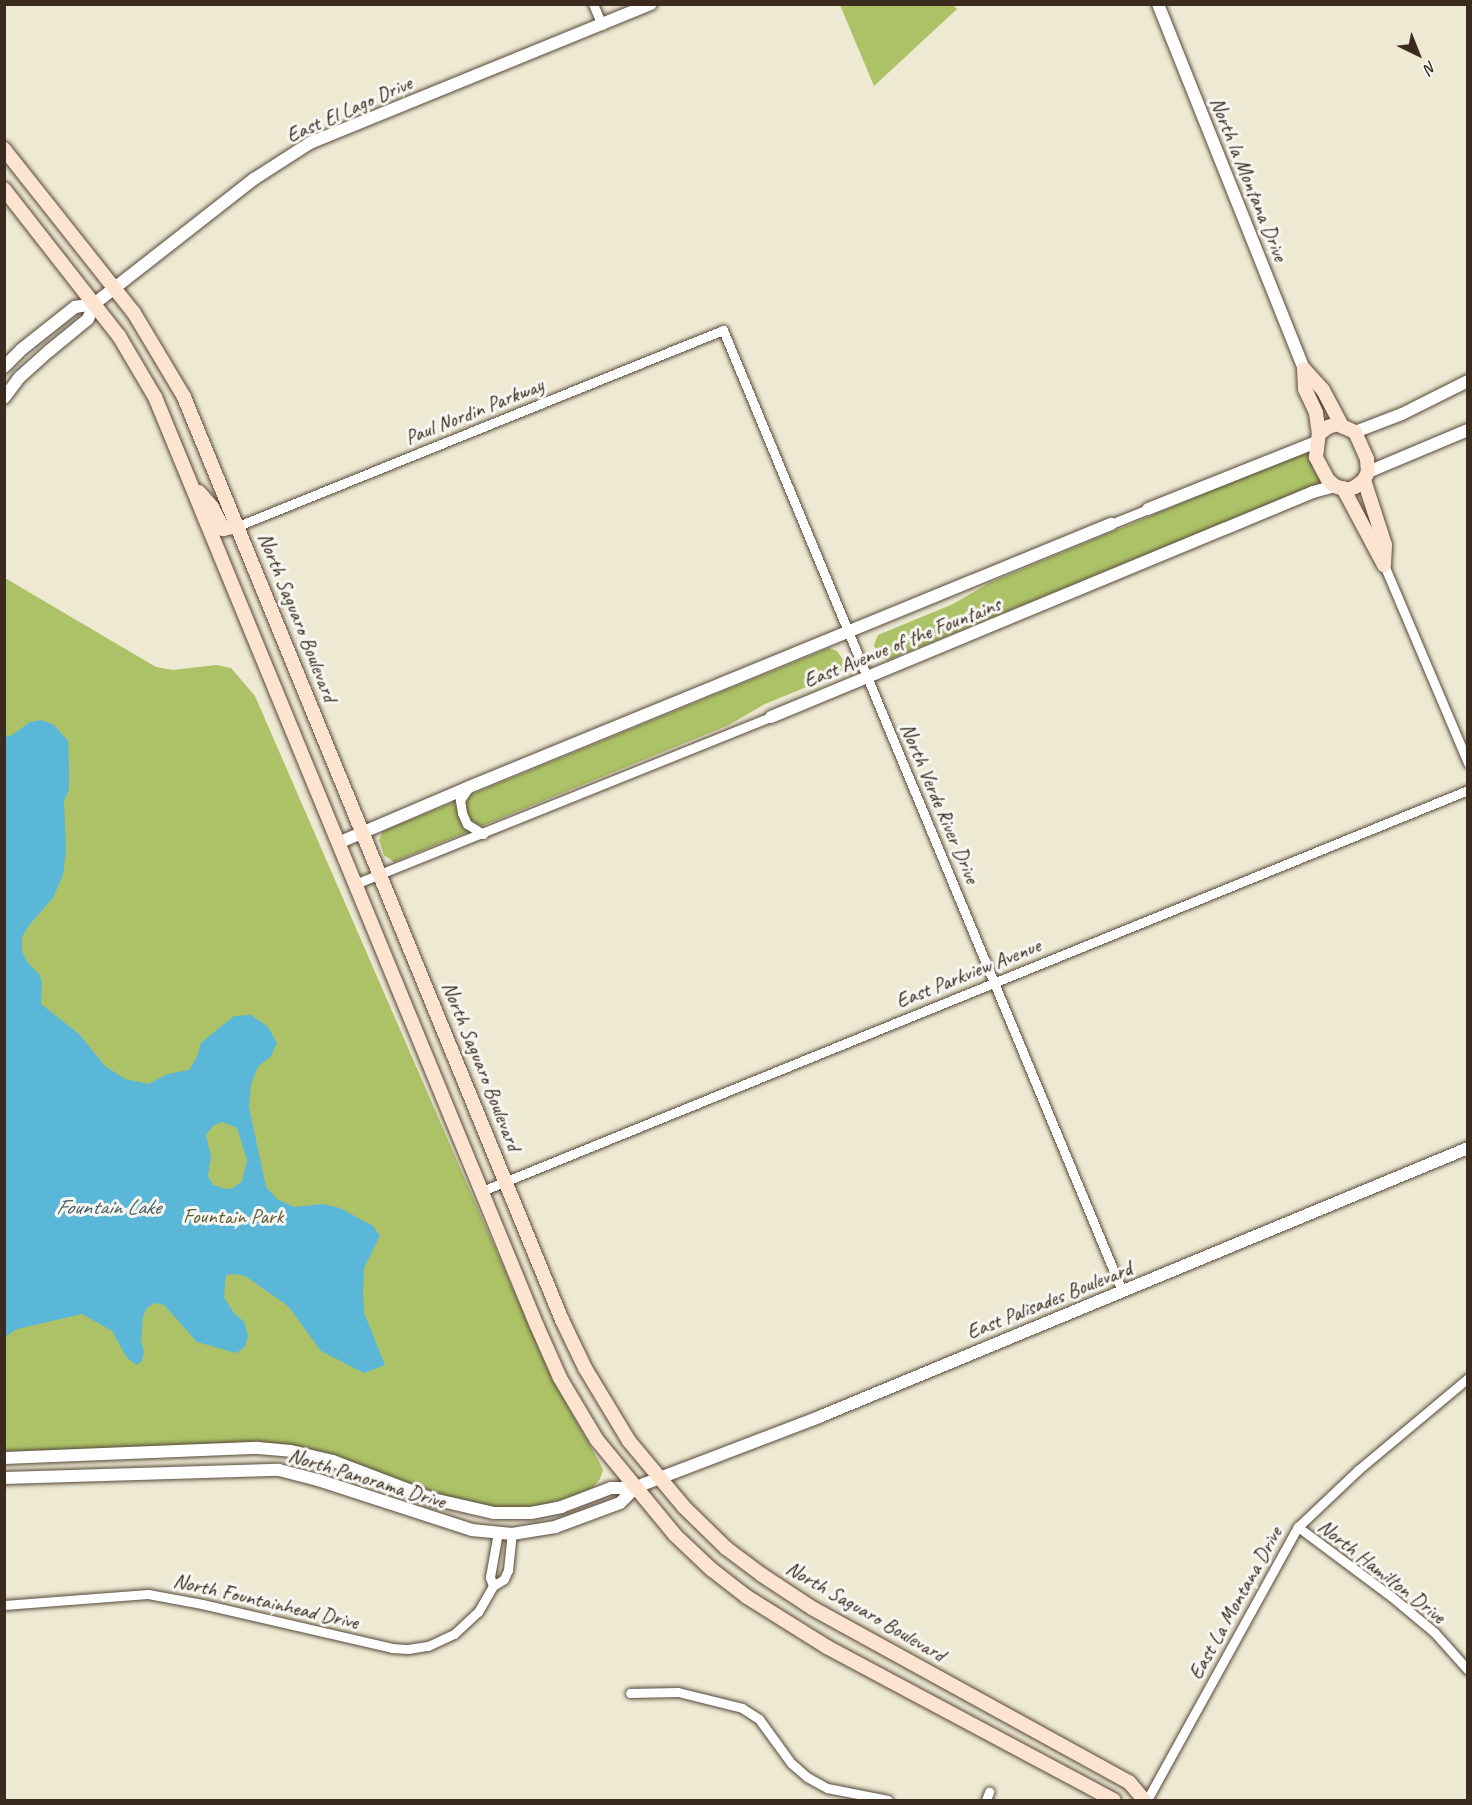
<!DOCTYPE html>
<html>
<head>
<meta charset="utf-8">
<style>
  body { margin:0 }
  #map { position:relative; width:1472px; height:1805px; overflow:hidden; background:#ede9d3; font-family:Caveat,sans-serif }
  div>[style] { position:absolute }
  .green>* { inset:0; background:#adc267 }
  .water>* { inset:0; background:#5ab7d8 }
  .roads { filter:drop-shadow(0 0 2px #564739) drop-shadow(0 0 2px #564739) }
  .minor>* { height:9px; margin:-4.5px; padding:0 4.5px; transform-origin:4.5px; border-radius:4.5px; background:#fff }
  .tertiary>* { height:12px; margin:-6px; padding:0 6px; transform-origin:6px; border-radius:6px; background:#fff }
  .secondary>* { height:14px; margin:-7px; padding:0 7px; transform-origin:7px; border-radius:7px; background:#fde4d1 }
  span { translate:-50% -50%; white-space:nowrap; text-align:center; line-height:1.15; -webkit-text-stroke:6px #f6f6f2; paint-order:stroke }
  .street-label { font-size:21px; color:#3b2a1e }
  .park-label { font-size:21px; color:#5d5834 }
  .water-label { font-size:22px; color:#465b5f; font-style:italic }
  .frame { position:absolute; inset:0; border:6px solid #3b2a1e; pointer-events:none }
  .north { position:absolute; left:1388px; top:24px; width:60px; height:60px; -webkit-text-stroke:4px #f6f6f2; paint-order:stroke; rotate:137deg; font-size:16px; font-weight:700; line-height:24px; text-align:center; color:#3b2a1e }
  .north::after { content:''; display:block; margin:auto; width:21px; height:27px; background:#3b2a1e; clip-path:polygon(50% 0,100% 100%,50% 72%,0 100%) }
</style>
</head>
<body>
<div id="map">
  <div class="green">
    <div style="clip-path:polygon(952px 4px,957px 9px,874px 86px,840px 5px)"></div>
    <div style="clip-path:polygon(1309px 450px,1313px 468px,1324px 485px,1311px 487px,888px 660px,878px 656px,874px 645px,878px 635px,953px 604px,989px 583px)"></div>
    <div style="clip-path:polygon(5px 578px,156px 667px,173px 670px,216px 665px,231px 668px,255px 696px,552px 1379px,600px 1463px,603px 1470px,600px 1479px,590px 1491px,539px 1506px,493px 1508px,437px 1495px,387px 1478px,334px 1454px,269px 1443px,5px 1453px)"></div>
    <div style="clip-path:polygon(829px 648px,837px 651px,843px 660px,843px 669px,838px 674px,765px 704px,729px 725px,482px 826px,471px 822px,465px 807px,470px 795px)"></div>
    <div style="clip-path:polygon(454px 802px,467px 832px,394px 862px,384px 855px,379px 840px,383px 831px)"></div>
  </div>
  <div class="water">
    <div style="clip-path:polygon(evenodd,41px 720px,54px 725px,68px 741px,69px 764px,69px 789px,64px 801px,66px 850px,63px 875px,53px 898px,30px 924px,22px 937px,22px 951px,28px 963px,39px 974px,42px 982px,41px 1004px,79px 1034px,105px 1066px,125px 1079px,148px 1084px,168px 1074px,189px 1070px,197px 1057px,201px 1043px,234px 1016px,251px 1015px,268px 1027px,277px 1043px,271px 1056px,258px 1067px,251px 1084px,249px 1107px,266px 1187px,277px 1199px,294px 1207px,323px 1204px,340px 1208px,373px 1226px,380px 1236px,364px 1268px,363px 1294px,364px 1313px,385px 1365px,364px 1373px,321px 1351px,288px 1306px,245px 1276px,234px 1274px,226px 1275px,224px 1297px,233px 1312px,244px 1322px,248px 1335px,245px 1347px,236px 1353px,197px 1342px,164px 1305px,154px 1303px,147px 1308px,143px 1316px,141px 1341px,144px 1352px,142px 1361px,137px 1365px,127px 1358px,112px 1331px,82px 1314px,17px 1329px,5px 1337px,5px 737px,12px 735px,30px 722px,41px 720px,222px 1122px,237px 1128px,247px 1160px,242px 1181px,233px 1188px,226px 1189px,213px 1185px,208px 1176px,211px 1157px,206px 1135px,214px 1125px,222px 1122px)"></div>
  </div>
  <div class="roads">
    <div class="minor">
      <div style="left:593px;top:4px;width:23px;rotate:67deg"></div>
      <div style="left:1111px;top:524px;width:40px;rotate:-22deg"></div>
      <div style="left:238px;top:526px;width:523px;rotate:-22deg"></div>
      <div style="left:723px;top:330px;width:1041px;rotate:67.45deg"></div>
      <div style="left:1384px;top:565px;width:215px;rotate:67deg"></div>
      <div style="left:469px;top:787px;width:16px;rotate:125deg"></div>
      <div style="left:460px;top:800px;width:13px;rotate:81deg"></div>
      <div style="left:462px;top:813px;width:12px;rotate:66deg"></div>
      <div style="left:467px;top:824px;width:19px;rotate:32deg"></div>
      <div style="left:355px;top:884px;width:448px;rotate:-21.9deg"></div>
      <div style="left:482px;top:1191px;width:1064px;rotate:-22.13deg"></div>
      <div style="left:1298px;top:1527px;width:117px;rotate:36.7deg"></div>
      <div style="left:1392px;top:1597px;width:55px;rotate:39.8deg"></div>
      <div style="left:1434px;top:1632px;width:51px;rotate:48.2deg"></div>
      <div style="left:498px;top:1532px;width:46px;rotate:100.1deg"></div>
      <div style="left:490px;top:1577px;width:9px;rotate:72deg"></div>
      <div style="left:493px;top:1586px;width:13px;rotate:-32deg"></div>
      <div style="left:504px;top:1579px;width:10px;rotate:-66deg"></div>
      <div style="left:508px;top:1570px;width:36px;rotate:-84deg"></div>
      <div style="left:4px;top:1605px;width:144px;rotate:-4.4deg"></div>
      <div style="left:148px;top:1594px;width:55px;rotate:10.5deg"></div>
      <div style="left:202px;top:1604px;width:195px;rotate:13deg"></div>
      <div style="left:392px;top:1648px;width:16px;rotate:4deg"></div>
      <div style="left:408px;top:1649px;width:20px;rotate:-9deg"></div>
      <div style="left:428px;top:1646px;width:29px;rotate:-25deg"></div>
      <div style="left:454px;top:1634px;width:33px;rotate:-43deg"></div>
      <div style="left:478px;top:1612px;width:30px;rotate:-60deg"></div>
      <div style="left:630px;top:1693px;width:48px;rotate:-1.2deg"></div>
      <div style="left:678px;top:1692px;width:66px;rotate:14deg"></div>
      <div style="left:742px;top:1708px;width:20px;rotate:33deg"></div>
      <div style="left:759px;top:1719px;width:54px;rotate:54deg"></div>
      <div style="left:791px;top:1763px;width:21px;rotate:41deg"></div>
      <div style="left:807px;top:1777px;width:23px;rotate:29deg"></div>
      <div style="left:827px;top:1788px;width:62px;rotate:11.1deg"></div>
      <div style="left:986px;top:1800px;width:9px;rotate:-69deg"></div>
      <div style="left:1147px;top:1800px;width:312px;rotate:-61.1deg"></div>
      <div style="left:1298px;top:1527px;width:83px;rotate:-43.5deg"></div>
      <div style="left:1358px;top:1470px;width:143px;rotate:-39.9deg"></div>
    </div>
    <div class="tertiary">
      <div style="left:1158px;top:4px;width:393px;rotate:68.2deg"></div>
      <div style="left:4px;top:367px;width:25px;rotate:-45deg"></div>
      <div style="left:22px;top:349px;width:68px;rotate:-38.4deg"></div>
      <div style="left:75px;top:307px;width:19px;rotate:-9deg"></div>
      <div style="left:94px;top:304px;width:203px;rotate:-38deg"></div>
      <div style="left:254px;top:179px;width:67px;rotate:-32.7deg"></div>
      <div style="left:310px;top:143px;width:368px;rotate:-22.2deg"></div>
      <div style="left:4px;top:398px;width:26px;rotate:-53deg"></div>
      <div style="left:20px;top:377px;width:39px;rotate:-42deg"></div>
      <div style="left:49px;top:351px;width:50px;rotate:-39.4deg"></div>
      <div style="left:88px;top:319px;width:16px;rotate:-68deg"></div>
      <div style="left:1355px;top:432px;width:50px;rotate:-21deg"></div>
      <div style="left:1402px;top:414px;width:74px;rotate:-26.6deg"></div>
      <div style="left:1368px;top:472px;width:108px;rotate:-22.8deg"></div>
      <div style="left:1148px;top:509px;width:181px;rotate:-21.7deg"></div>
      <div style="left:771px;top:717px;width:587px;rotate:-22.54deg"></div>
      <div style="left:1313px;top:492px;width:23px;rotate:-15deg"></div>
      <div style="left:338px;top:843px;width:142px;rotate:-23.1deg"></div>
      <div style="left:469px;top:787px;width:694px;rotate:-22.28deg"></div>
      <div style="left:4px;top:1458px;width:254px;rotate:-2.3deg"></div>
      <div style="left:258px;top:1448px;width:33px;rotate:5deg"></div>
      <div style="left:291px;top:1451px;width:43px;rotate:13.4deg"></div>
      <div style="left:333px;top:1461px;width:107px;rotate:20.8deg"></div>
      <div style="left:433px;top:1499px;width:63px;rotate:12.9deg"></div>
      <div style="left:494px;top:1513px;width:37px"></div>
      <div style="left:531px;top:1513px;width:31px;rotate:-11deg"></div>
      <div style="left:561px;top:1507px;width:53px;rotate:-20.8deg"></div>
      <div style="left:611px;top:1488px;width:24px"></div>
      <div style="left:4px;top:1478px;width:275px;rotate:-1.7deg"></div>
      <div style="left:279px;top:1470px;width:40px;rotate:14.4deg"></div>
      <div style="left:318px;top:1480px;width:162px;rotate:18deg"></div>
      <div style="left:472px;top:1530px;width:40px;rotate:5.7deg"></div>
      <div style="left:512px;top:1534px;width:44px;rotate:-9.2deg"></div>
      <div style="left:555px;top:1527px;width:69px;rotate:-20.3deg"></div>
      <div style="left:620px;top:1503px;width:21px;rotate:-45deg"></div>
      <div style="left:635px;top:1488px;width:10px;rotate:-24deg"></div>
      <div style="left:644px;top:1484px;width:187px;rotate:-20.9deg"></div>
      <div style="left:819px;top:1417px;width:703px;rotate:-22.51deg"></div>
    </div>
    <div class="secondary">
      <div style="left:4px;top:149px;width:209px;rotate:51.6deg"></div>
      <div style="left:134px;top:313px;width:98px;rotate:59.2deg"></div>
      <div style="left:184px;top:397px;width:997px;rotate:67.73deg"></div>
      <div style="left:562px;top:1320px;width:53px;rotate:64.4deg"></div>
      <div style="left:585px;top:1368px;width:85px;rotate:58.9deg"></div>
      <div style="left:629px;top:1441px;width:86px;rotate:50.2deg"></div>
      <div style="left:684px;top:1507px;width:59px;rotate:44.3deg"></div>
      <div style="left:726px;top:1548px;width:45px;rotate:36.9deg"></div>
      <div style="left:762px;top:1575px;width:60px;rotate:33.4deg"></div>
      <div style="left:812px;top:1608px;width:362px;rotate:28.8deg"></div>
      <div style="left:1129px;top:1782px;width:23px;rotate:50deg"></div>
      <div style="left:4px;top:189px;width:187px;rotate:52deg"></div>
      <div style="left:119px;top:336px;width:71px;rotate:59.5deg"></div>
      <div style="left:155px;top:397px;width:1004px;rotate:67.65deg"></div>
      <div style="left:537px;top:1326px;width:57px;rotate:66.1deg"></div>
      <div style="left:560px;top:1378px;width:72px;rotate:59.2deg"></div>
      <div style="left:597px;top:1440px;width:123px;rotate:50.6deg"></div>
      <div style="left:675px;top:1535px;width:50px;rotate:43.4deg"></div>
      <div style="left:711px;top:1569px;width:46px;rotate:37.9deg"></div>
      <div style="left:747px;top:1597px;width:94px;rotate:32deg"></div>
      <div style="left:827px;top:1647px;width:325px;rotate:28.1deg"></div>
      <div style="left:1304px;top:369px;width:28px;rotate:48deg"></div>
      <div style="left:1323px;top:390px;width:41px;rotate:62.2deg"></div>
      <div style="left:1304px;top:369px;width:20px;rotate:87deg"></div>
      <div style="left:1305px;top:389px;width:26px;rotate:65deg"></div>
      <div style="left:1316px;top:413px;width:21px;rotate:82deg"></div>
      <div style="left:1337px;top:424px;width:20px;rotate:24deg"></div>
      <div style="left:1355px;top:432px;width:30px;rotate:66deg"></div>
      <div style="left:1367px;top:459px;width:13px;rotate:86deg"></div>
      <div style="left:1368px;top:472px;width:9px;rotate:117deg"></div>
      <div style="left:1364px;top:480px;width:11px;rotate:142deg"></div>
      <div style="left:1355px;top:487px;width:9px;rotate:159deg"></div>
      <div style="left:1347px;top:490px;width:13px;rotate:-162deg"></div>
      <div style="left:1335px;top:486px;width:9px;rotate:-139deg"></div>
      <div style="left:1328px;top:480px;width:26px;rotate:-118deg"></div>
      <div style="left:1316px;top:457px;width:23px;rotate:-83deg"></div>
      <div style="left:1319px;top:434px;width:11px;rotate:-38deg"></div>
      <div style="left:1328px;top:427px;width:9px;rotate:-18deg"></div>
      <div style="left:1364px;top:480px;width:68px;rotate:72.1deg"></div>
      <div style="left:1385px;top:545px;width:20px;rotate:93deg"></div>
      <div style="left:1343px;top:488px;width:87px;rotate:62deg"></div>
      <div style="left:199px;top:492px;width:20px;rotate:49deg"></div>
      <div style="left:212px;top:507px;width:25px;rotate:63deg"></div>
      <div style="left:223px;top:529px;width:15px;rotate:-11deg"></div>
    </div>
  </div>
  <div class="street-label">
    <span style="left:349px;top:109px;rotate:-24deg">East El Lago Drive</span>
    <span style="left:1249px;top:179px;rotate:68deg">North la Montana Drive</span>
    <span style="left:474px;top:411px;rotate:-22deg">Paul Nordin Parkway</span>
    <span style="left:298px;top:617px;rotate:68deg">North Saguaro Boulevard</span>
    <span style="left:902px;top:642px;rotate:-22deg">East Avenue of the Fountains</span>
    <span style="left:940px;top:803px;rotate:67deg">North Verde River Drive</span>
    <span style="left:968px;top:973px;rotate:-22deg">East Parkview Avenue</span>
    <span style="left:482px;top:1066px;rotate:68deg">North Saguaro Boulevard</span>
    <span style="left:1049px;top:1300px;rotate:-22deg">East Palisades Boulevard</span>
    <span style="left:367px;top:1478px;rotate:17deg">North Panorama Drive</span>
    <span style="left:1382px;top:1571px;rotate:38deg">North Hamilton Drive</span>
    <span style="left:266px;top:1601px;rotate:13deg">North Fountainhead Drive</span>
    <span style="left:1235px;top:1603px;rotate:-61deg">East La Montana Drive</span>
    <span style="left:866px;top:1611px;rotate:30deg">North Saguaro Boulevard</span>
  </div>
  <div class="park-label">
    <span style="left:233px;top:1216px">Fountain Park</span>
  </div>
  <div class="water-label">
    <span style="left:108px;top:1208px">Fountain Lake</span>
  </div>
  <div class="frame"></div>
  <div class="north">N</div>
</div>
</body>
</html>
